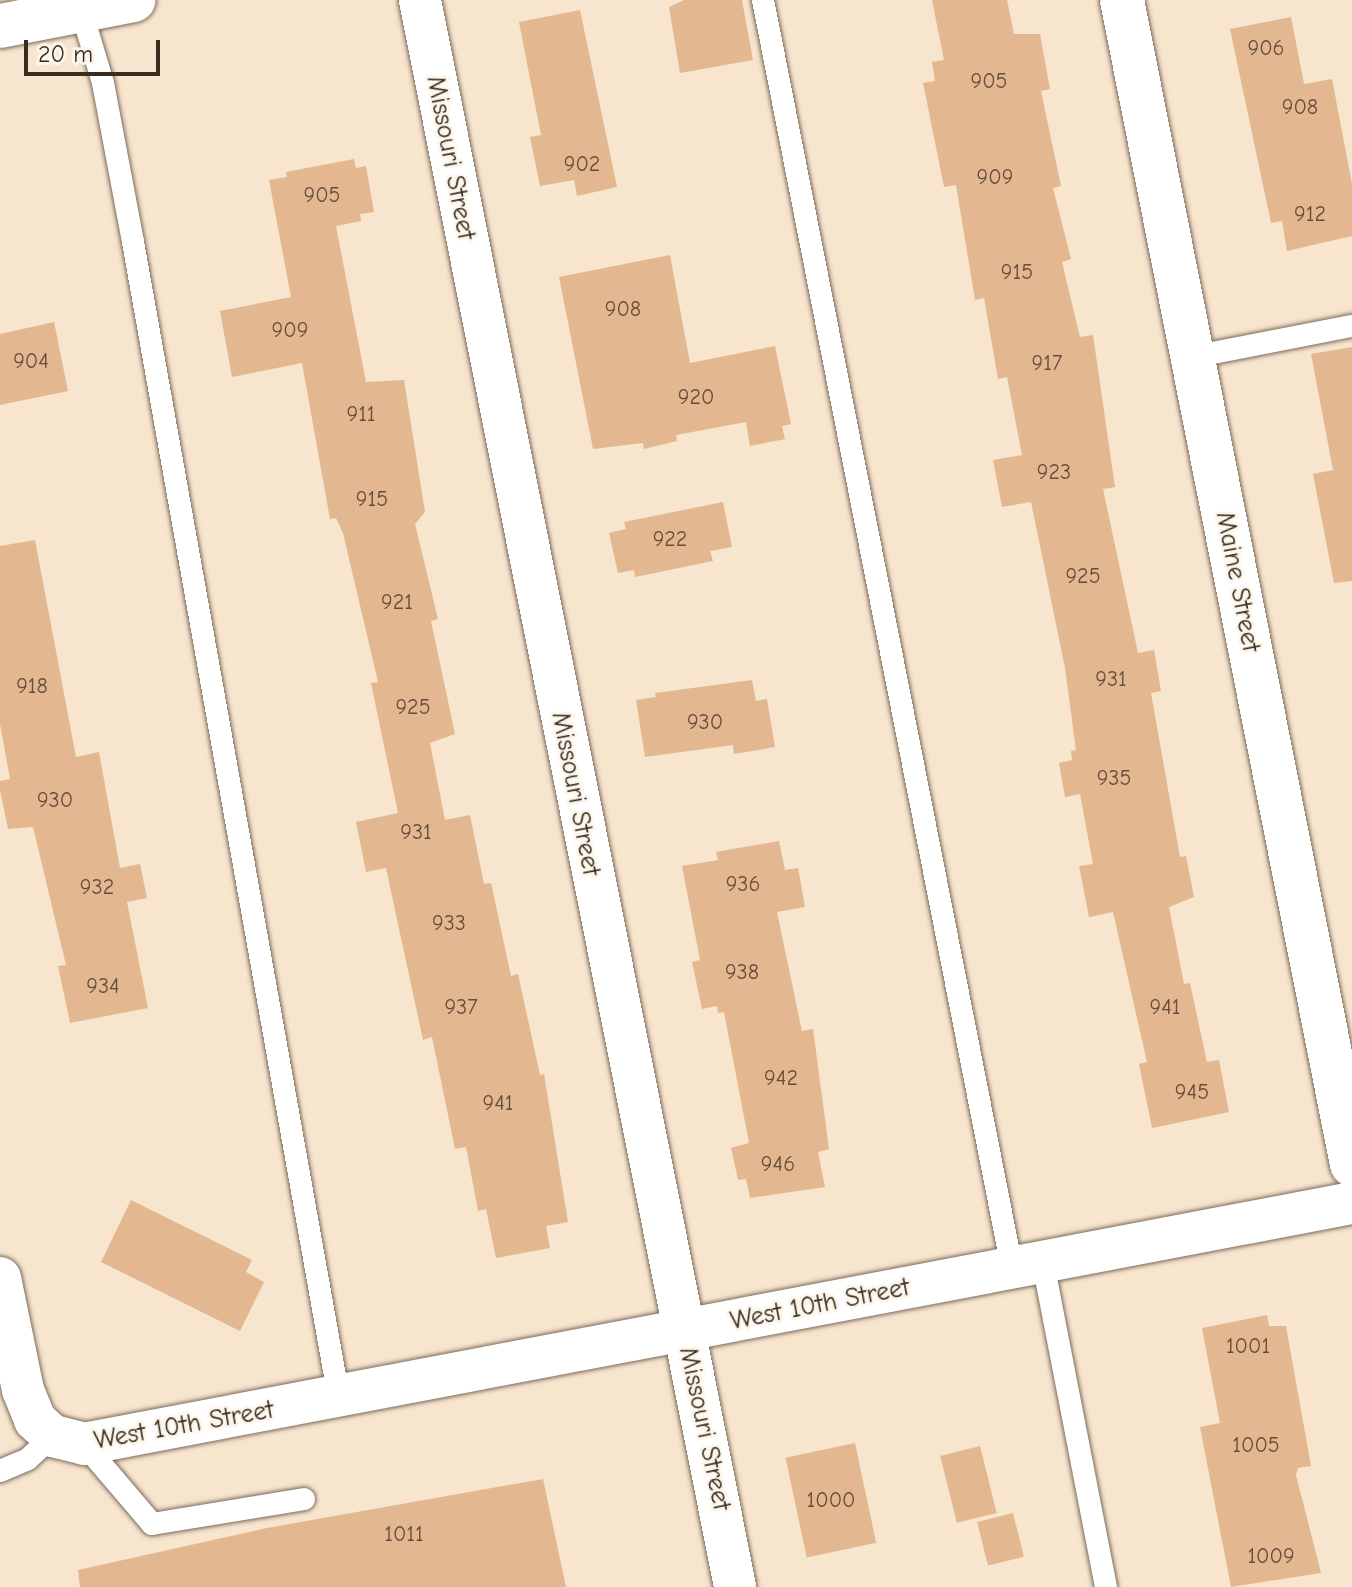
<!DOCTYPE html>
<html>
<head>
<meta charset="utf-8">
<style>
  body { margin:0 }
  #map { position:relative; width:1352px; height:1587px; overflow:hidden; background:#f7e5ce; font-family:"Comic Neue",sans-serif }
  div>[style] { position:absolute }
  .building>* { inset:0; background:#e3b790; transform-origin:0 0 }
  .roads { filter:drop-shadow(0 0 2px #7d6b5c) drop-shadow(0 0 2px #7d6b5c) }
  .service>* { height:22px; margin:-11px; padding:0 11px; transform-origin:11px; border-radius:11px; background:#fff }
  .minor>* { height:42px; margin:-21px; padding:0 21px; transform-origin:21px; border-radius:21px; background:#fff }
  .tertiary>* { height:44px; margin:-22px; padding:0 22px; transform-origin:22px; border-radius:22px; background:#fff }
  .secondary>* { height:44px; margin:-22px; padding:0 22px; transform-origin:22px; border-radius:22px; background:#fff }
  span { translate:-50% -50%; white-space:nowrap; text-align:center; line-height:1.15; -webkit-text-stroke:6px #fbf7ec; paint-order:stroke }
  .number-label { font-size:22px; color:#654d3a }
  .number-label span { -webkit-text-stroke-width:0 }
  .street-label { font-size:26px; color:#3b2a1e }
  .scale { position:absolute; left:24px; top:40px; width:136px; height:36px; box-sizing:border-box; border:4px solid #3b2a1e; border-top:0; padding-left:10px; font-size:24px; line-height:28px; white-space:nowrap; color:#3b2a1e; -webkit-text-stroke:6px #fbf7ec; paint-order:stroke }
</style>
</head>
<body>
<div id="map">
  <div class="building">
    <div style="clip-path:polygon(684px 0,742px 0,753px 60px,680px 73px,669px 7px)"></div>
    <div style="clip-path:polygon(932px 0,1007px 0,1014px 34px,1040px 34px,1050px 89px,1041px 91px,1061px 186px,1053px 188px,1071px 259px,1062px 262px,1080px 337px,1093px 335px,1115px 487px,1103px 489px,1138px 653px,1154px 650px,1161px 691px,1151px 693px,1180px 857px,1186px 856px,1194px 897px,1169px 907px,1184px 984px,1190px 983px,1207px 1062px,1219px 1060px,1229px 1112px,1152px 1128px,1139px 1064px,1147px 1062px,1113px 912px,1089px 917px,1079px 866px,1093px 864px,1080px 794px,1065px 797px,1059px 763px,1072px 760px,1071px 751px,1076px 750px,1065px 668px,1031px 502px,1002px 507px,993px 460px,1022px 455px,1007px 377px,998px 379px,984px 298px,975px 300px,956px 185px,944px 187px,923px 83px,935px 81px,932px 62px,944px 60px)"></div>
    <div style="clip-path:polygon(580px 10px,617px 187px,577px 196px,574px 180px,540px 186px,530px 137px,541px 135px,519px 22px)"></div>
    <div style="clip-path:polygon(1291px 17px,1304px 84px,1332px 79px,1352px 184px,1352px 236px,1287px 251px,1282px 221px,1271px 223px,1230px 29px)"></div>
    <div style="clip-path:polygon(354px 159px,356px 168px,366px 166px,374px 212px,360px 214px,361px 221px,336px 226px,366px 382px,404px 380px,425px 512px,415px 524px,438px 619px,431px 621px,455px 734px,430px 743px,445px 820px,470px 815px,484px 884px,491px 883px,511px 976px,518px 974px,540px 1075px,544px 1074px,568px 1222px,546px 1226px,550px 1248px,496px 1258px,486px 1209px,478px 1211px,466px 1147px,455px 1149px,432px 1037px,423px 1040px,386px 868px,366px 872px,356px 822px,398px 813px,371px 683px,378px 682px,343px 533px,336px 518px,330px 519px,302px 363px,232px 377px,220px 311px,291px 297px,269px 180px,287px 177px,286px 172px)"></div>
    <div style="clip-path:polygon(670px 255px,690px 363px,775px 346px,791px 424px,782px 426px,785px 439px,750px 446px,746px 422px,676px 435px,677px 441px,644px 449px,643px 443px,593px 449px,559px 277px)"></div>
    <div style="clip-path:polygon(54px 322px,68px 391px,0 405px,0 334px)"></div>
    <div style="clip-path:polygon(1352px 347px,1352px 581px,1334px 583px,1313px 474px,1333px 470px,1311px 354px)"></div>
    <div style="clip-path:polygon(723px 502px,732px 547px,710px 551px,713px 561px,635px 577px,634px 570px,618px 573px,609px 533px,626px 529px,624px 522px)"></div>
    <div style="clip-path:polygon(35px 540px,76px 757px,99px 752px,120px 868px,140px 864px,147px 898px,127px 902px,148px 1008px,70px 1023px,58px 966px,66px 965px,33px 827px,8px 829px,0 790px,0 781px,10px 779px,0 724px,0 546px)"></div>
    <div style="clip-path:polygon(752px 680px,756px 701px,767px 699px,775px 747px,734px 754px,733px 745px,645px 757px,636px 700px,656px 697px,655px 693px)"></div>
    <div style="clip-path:polygon(779px 841px,785px 870px,798px 868px,805px 907px,777px 912px,802px 1031px,813px 1029px,829px 1149px,818px 1152px,825px 1187px,750px 1198px,746px 1179px,738px 1180px,731px 1148px,749px 1143px,724px 1012px,718px 1013px,717px 1006px,702px 1009px,692px 962px,700px 960px,682px 866px,718px 860px,716px 852px)"></div>
    <div style="clip-path:polygon(131px 1200px,252px 1260px,246px 1272px,264px 1282px,240px 1331px,101px 1262px)"></div>
    <div style="clip-path:polygon(1267px 1315px,1269px 1326px,1286px 1326px,1311px 1466px,1298px 1468px,1296px 1475px,1321px 1573px,1231px 1587px,1200px 1427px,1220px 1423px,1202px 1328px)"></div>
    <div style="left:855px;top:1443px;width:102px;height:71px;rotate:78deg"></div>
    <div style="left:980px;top:1446px;width:69px;height:41px;rotate:76deg"></div>
    <div style="clip-path:polygon(543px 1479px,566px 1587px,80px 1587px,78px 1570px,267px 1528px)"></div>
    <div style="left:1013px;top:1513px;width:45px;height:37px;rotate:76deg"></div>
  </div>
  <div class="roads">
    <div class="service">
      <div style="left:763px;top:0;width:1292px;rotate:78.89deg"></div>
      <div style="left:79px;top:3px;width:84px;rotate:73.3deg"></div>
      <div style="left:103px;top:83px;width:162px;rotate:79.3deg"></div>
      <div style="left:133px;top:242px;width:1174px;rotate:79.9deg"></div>
      <div style="left:1192px;top:357px;width:163px;rotate:-11deg"></div>
      <div style="left:1043px;top:1263px;width:330px;rotate:79deg"></div>
      <div style="left:84px;top:1444px;width:105px;rotate:49.6deg"></div>
      <div style="left:152px;top:1524px;width:154px;rotate:-9.3deg"></div>
      <div style="left:0;top:1471px;width:30px;rotate:-23deg"></div>
      <div style="left:28px;top:1459px;width:34px;rotate:-43deg"></div>
    </div>
    <div class="minor">
      <div style="left:420px;top:0;width:1618px;rotate:78.77deg"></div>
      <div style="left:0;top:1278px;width:114px;rotate:78.4deg"></div>
      <div style="left:23px;top:1390px;width:32px;rotate:68deg"></div>
      <div style="left:35px;top:1420px;width:24px;rotate:42deg"></div>
      <div style="left:53px;top:1436px;width:32px;rotate:14deg"></div>
      <div style="left:84px;top:1444px;width:1291px;rotate:-10.76deg"></div>
    </div>
    <div class="tertiary">
      <div style="left:1122px;top:0;width:1187px;rotate:78.83deg"></div>
    </div>
    <div class="secondary">
      <div style="left:0;top:26px;width:136px;rotate:-11deg"></div>
    </div>
  </div>
  <div class="number-label">
    <span style="left:1266px;top:49px">906</span>
    <span style="left:989px;top:82px">905</span>
    <span style="left:1300px;top:108px">908</span>
    <span style="left:582px;top:165px">902</span>
    <span style="left:995px;top:178px">909</span>
    <span style="left:322px;top:196px">905</span>
    <span style="left:1310px;top:215px">912</span>
    <span style="left:1017px;top:273px">915</span>
    <span style="left:623px;top:310px">908</span>
    <span style="left:290px;top:331px">909</span>
    <span style="left:31px;top:362px">904</span>
    <span style="left:1047px;top:364px">917</span>
    <span style="left:696px;top:398px">920</span>
    <span style="left:361px;top:415px">911</span>
    <span style="left:1054px;top:473px">923</span>
    <span style="left:372px;top:500px">915</span>
    <span style="left:670px;top:540px">922</span>
    <span style="left:1083px;top:577px">925</span>
    <span style="left:397px;top:603px">921</span>
    <span style="left:1111px;top:680px">931</span>
    <span style="left:32px;top:687px">918</span>
    <span style="left:413px;top:708px">925</span>
    <span style="left:705px;top:723px">930</span>
    <span style="left:1114px;top:779px">935</span>
    <span style="left:55px;top:801px">930</span>
    <span style="left:416px;top:833px">931</span>
    <span style="left:743px;top:885px">936</span>
    <span style="left:97px;top:888px">932</span>
    <span style="left:449px;top:924px">933</span>
    <span style="left:742px;top:973px">938</span>
    <span style="left:103px;top:987px">934</span>
    <span style="left:461px;top:1008px">937</span>
    <span style="left:1165px;top:1008px">941</span>
    <span style="left:781px;top:1079px">942</span>
    <span style="left:1192px;top:1093px">945</span>
    <span style="left:498px;top:1104px">941</span>
    <span style="left:778px;top:1165px">946</span>
    <span style="left:1248px;top:1347px">1001</span>
    <span style="left:1256px;top:1446px">1005</span>
    <span style="left:831px;top:1501px">1000</span>
    <span style="left:404px;top:1535px">1011</span>
    <span style="left:1271px;top:1557px">1009</span>
  </div>
  <div class="street-label">
    <span style="left:450px;top:158px;rotate:79deg">Missouri Street</span>
    <span style="left:1237px;top:582px;rotate:79deg">Maine Street</span>
    <span style="left:575px;top:794px;rotate:79deg">Missouri Street</span>
    <span style="left:820px;top:1305px;rotate:-11deg">West 10th Street</span>
    <span style="left:184px;top:1426px;rotate:-10deg">West 10th Street</span>
    <span style="left:704px;top:1429px;rotate:78deg">Missouri Street</span>
  </div>
  <div class="scale">20 m</div>
</div>
</body>
</html>
